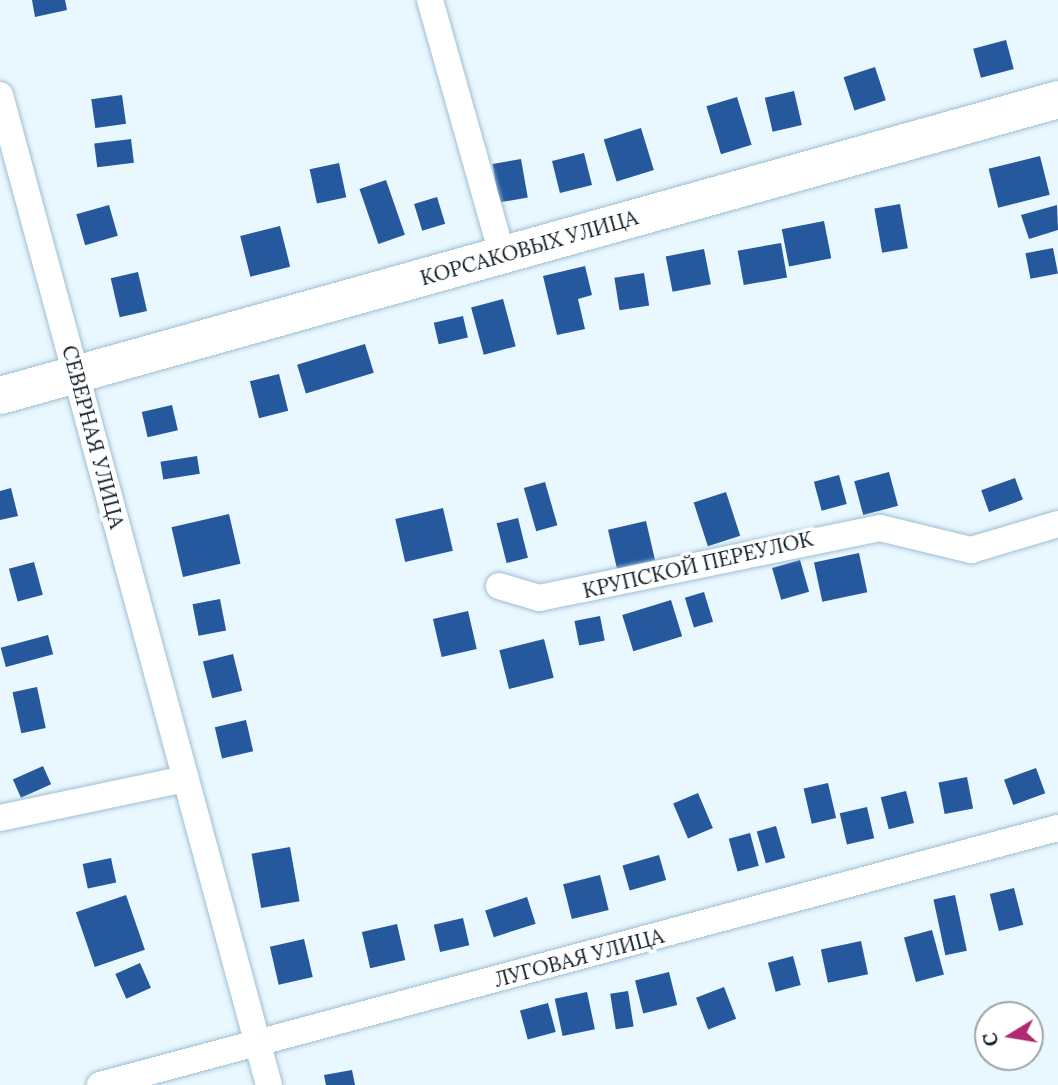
<!DOCTYPE html>
<html>
<head>
<meta charset="utf-8">
<style>
  body { margin:0 }
  #map { position:relative; width:1058px; height:1085px; overflow:hidden; background:#e9f7ff; font-family:Lora,serif }
  div>[style] { position:absolute }
  .building>* { inset:0; background:#25589c; transform-origin:0 0 }
  .roads { filter:drop-shadow(0 0 2px #9dbfd2) drop-shadow(0 0 2px #9dbfd2) }
  .street>* { height:26px; margin:-13px; padding:0 13px; transform-origin:13px; border-radius:13px; background:#fff }
  .secondary>* { height:37px; margin:-18.5px; padding:0 18.5px; transform-origin:18.5px; border-radius:18.5px; background:#fff }
  span { translate:-50% -50%; white-space:nowrap; text-align:center; line-height:1.15; -webkit-text-stroke:7px #fff; paint-order:stroke }
  .street-label { font-size:21px; color:#0f1c24 }
  .north { position:absolute; left:974px; top:1001px; width:70px; height:70px; box-sizing:border-box; background:#fff; border:2px solid #9fa4a7; border-radius:50%; rotate:259deg; font-size:19px; font-weight:700; line-height:28px; text-align:center; color:#0f1c24 }
  .north::after { content:''; display:block; margin:auto; width:24px; height:32px; background:#af2a70; clip-path:polygon(50% 0,100% 100%,50% 72%,0 100%) }
</style>
</head>
<body>
<div id="map">
  <div class="building">
    <div style="clip-path:polygon(32px 0,65px 0,67px 10px,35px 17px)"></div>
    <div style="left:1006px;top:40px;width:30px;height:34px;rotate:75deg"></div>
    <div style="left:875px;top:67px;width:35px;height:33px;rotate:72deg"></div>
    <div style="left:794px;top:91px;width:35px;height:30px;rotate:77deg"></div>
    <div style="left:122px;top:95px;width:29px;height:31px;rotate:82deg"></div>
    <div style="left:737px;top:97px;width:50px;height:32px;rotate:73deg"></div>
    <div style="left:641px;top:128px;width:44px;height:39px;rotate:73deg"></div>
    <div style="left:131px;top:139px;width:24px;height:37px;rotate:83deg"></div>
    <div style="left:584px;top:153px;width:33px;height:33px;rotate:76deg"></div>
    <div style="left:1040px;top:156px;width:40px;height:53px;rotate:76deg"></div>
    <div style="left:521px;top:159px;width:39px;height:29px;rotate:80deg"></div>
    <div style="left:339px;top:163px;width:35px;height:30px;rotate:78deg"></div>
    <div style="left:386px;top:180px;width:58px;height:28px;rotate:71deg"></div>
    <div style="left:437px;top:197px;width:28px;height:24px;rotate:73deg"></div>
    <div style="left:900px;top:204px;width:45px;height:26px;rotate:80deg"></div>
    <div style="left:109px;top:205px;width:32px;height:34px;rotate:74deg"></div>
    <div style="clip-path:polygon(1057px 205px,1058px 230px,1029px 239px,1021px 215px)"></div>
    <div style="left:824px;top:221px;width:38px;height:43px;rotate:79deg"></div>
    <div style="left:280px;top:226px;width:42px;height:41px;rotate:76deg"></div>
    <div style="left:781px;top:243px;width:35px;height:44px;rotate:80deg"></div>
    <div style="left:1053px;top:248px;width:26px;height:28px;rotate:79deg"></div>
    <div style="left:704px;top:249px;width:36px;height:39px;rotate:79deg"></div>
    <div style="clip-path:polygon(585px 266px,592px 295px,578px 299px,585px 329px,557px 335px,543px 276px)"></div>
    <div style="left:138px;top:272px;width:40px;height:28px;rotate:77deg"></div>
    <div style="left:644px;top:273px;width:33px;height:30px;rotate:81deg"></div>
    <div style="left:503px;top:299px;width:49px;height:33px;rotate:75deg"></div>
    <div style="left:463px;top:316px;width:22px;height:30px;rotate:77deg"></div>
    <div style="left:365px;top:344px;width:30px;height:71px;rotate:73deg"></div>
    <div style="left:279px;top:374px;width:38px;height:30px;rotate:76deg"></div>
    <div style="left:172px;top:405px;width:26px;height:31px;rotate:77deg"></div>
    <div style="left:197px;top:456px;width:18px;height:37px;rotate:81deg"></div>
    <div style="left:889px;top:472px;width:35px;height:36px;rotate:75deg"></div>
    <div style="left:839px;top:475px;width:30px;height:26px;rotate:75deg"></div>
    <div style="left:1015px;top:478px;width:23px;height:36px;rotate:70deg"></div>
    <div style="left:545px;top:482px;width:45px;height:22px;rotate:74deg"></div>
    <div style="clip-path:polygon(11px 488px,18px 516px,0 520px,0 491px)"></div>
    <div style="left:726px;top:492px;width:46px;height:34px;rotate:72deg"></div>
    <div style="left:443px;top:508px;width:44px;height:49px;rotate:77deg"></div>
    <div style="left:229px;top:514px;width:51px;height:59px;rotate:77deg"></div>
    <div style="left:518px;top:518px;width:41px;height:22px;rotate:76deg"></div>
    <div style="left:646px;top:521px;width:40px;height:39px;rotate:77deg"></div>
    <div style="left:859px;top:553px;width:40px;height:46px;rotate:78deg"></div>
    <div style="left:800px;top:560px;width:33px;height:29px;rotate:74deg"></div>
    <div style="left:34px;top:562px;width:34px;height:26px;rotate:75deg"></div>
    <div style="left:704px;top:592px;width:31px;height:20px;rotate:73deg"></div>
    <div style="left:220px;top:599px;width:32px;height:28px;rotate:79deg"></div>
    <div style="left:671px;top:600px;width:38px;height:51px;rotate:73deg"></div>
    <div style="left:468px;top:611px;width:39px;height:36px;rotate:77deg"></div>
    <div style="left:600px;top:616px;width:25px;height:26px;rotate:79deg"></div>
    <div style="left:48px;top:635px;width:20px;height:49px;rotate:75deg"></div>
    <div style="left:544px;top:639px;width:40px;height:46px;rotate:76deg"></div>
    <div style="left:233px;top:654px;width:38px;height:31px;rotate:76deg"></div>
    <div style="left:37px;top:687px;width:42px;height:25px;rotate:78deg"></div>
    <div style="left:246px;top:720px;width:32px;height:32px;rotate:77deg"></div>
    <div style="left:43px;top:766px;width:20px;height:33px;rotate:66deg"></div>
    <div style="left:1036px;top:768px;width:27px;height:34px;rotate:70deg"></div>
    <div style="left:967px;top:777px;width:32px;height:29px;rotate:79deg"></div>
    <div style="left:828px;top:783px;width:36px;height:25px;rotate:77deg"></div>
    <div style="left:906px;top:791px;width:33px;height:26px;rotate:76deg"></div>
    <div style="left:698px;top:793px;width:38px;height:27px;rotate:67deg"></div>
    <div style="left:867px;top:807px;width:32px;height:28px;rotate:77deg"></div>
    <div style="left:776px;top:826px;width:33px;height:20px;rotate:74deg"></div>
    <div style="left:750px;top:833px;width:34px;height:22px;rotate:75deg"></div>
    <div style="left:290px;top:847px;width:55px;height:39px;rotate:80deg"></div>
    <div style="left:659px;top:855px;width:26px;height:38px;rotate:74deg"></div>
    <div style="left:111px;top:858px;width:25px;height:29px;rotate:78deg"></div>
    <div style="left:600px;top:875px;width:36px;height:38px;rotate:76deg"></div>
    <div style="left:1014px;top:888px;width:38px;height:25px;rotate:76deg"></div>
    <div style="left:126px;top:895px;width:58px;height:53px;rotate:71deg"></div>
    <div style="left:955px;top:895px;width:57px;height:22px;rotate:78deg"></div>
    <div style="left:527px;top:897px;width:28px;height:44px;rotate:72deg"></div>
    <div style="left:463px;top:918px;width:28px;height:30px;rotate:77deg"></div>
    <div style="left:397px;top:924px;width:37px;height:36px;rotate:77deg"></div>
    <div style="left:932px;top:930px;width:46px;height:29px;rotate:75deg"></div>
    <div style="left:304px;top:939px;width:39px;height:35px;rotate:77deg"></div>
    <div style="left:861px;top:941px;width:34px;height:41px;rotate:78deg"></div>
    <div style="left:793px;top:956px;width:30px;height:26px;rotate:75deg"></div>
    <div style="left:140px;top:963px;width:27px;height:27px;rotate:66deg"></div>
    <div style="left:669px;top:972px;width:34px;height:35px;rotate:76deg"></div>
    <div style="left:724px;top:987px;width:34px;height:30px;rotate:69deg"></div>
    <div style="left:628px;top:991px;width:36px;height:18px;rotate:81deg"></div>
    <div style="left:587px;top:992px;width:38px;height:33px;rotate:78deg"></div>
    <div style="left:548px;top:1003px;width:30px;height:29px;rotate:75deg"></div>
    <div style="clip-path:polygon(352px 1070px,355px 1085px,326px 1085px,324px 1075px)"></div>
  </div>
  <div class="roads">
    <div class="street">
      <div style="left:430px;top:0;width:265px;rotate:74.2deg"></div>
      <div style="left:0;top:95px;width:1026px;rotate:74.8deg"></div>
      <div style="left:499px;top:586px;width:42px;rotate:16.7deg"></div>
      <div style="left:539px;top:598px;width:348px;rotate:-11.6deg"></div>
      <div style="left:880px;top:528px;width:94px;rotate:13.6deg"></div>
      <div style="left:971px;top:550px;width:91px;rotate:-16.6deg"></div>
      <div style="left:0;top:818px;width:189px;rotate:-11.9deg"></div>
      <div style="left:100px;top:1085px;width:992px;rotate:-15.02deg"></div>
    </div>
    <div class="secondary">
      <div style="left:0;top:395px;width:1099px;rotate:-15.63deg"></div>
    </div>
  </div>
  <div class="street-label">
    <span style="left:529px;top:248px;rotate:-16deg">КОРСАКОВЫХ УЛИЦА</span>
    <span style="left:93px;top:437px;rotate:75deg">СЕВЕРНАЯ УЛИЦА</span>
    <span style="left:698px;top:565px;rotate:-13deg">КРУПСКОЙ ПЕРЕУЛОК</span>
    <span style="left:579px;top:958px;rotate:-15deg">ЛУГОВАЯ УЛИЦА</span>
  </div>
  <div class="north">С</div>
</div>
</body>
</html>
